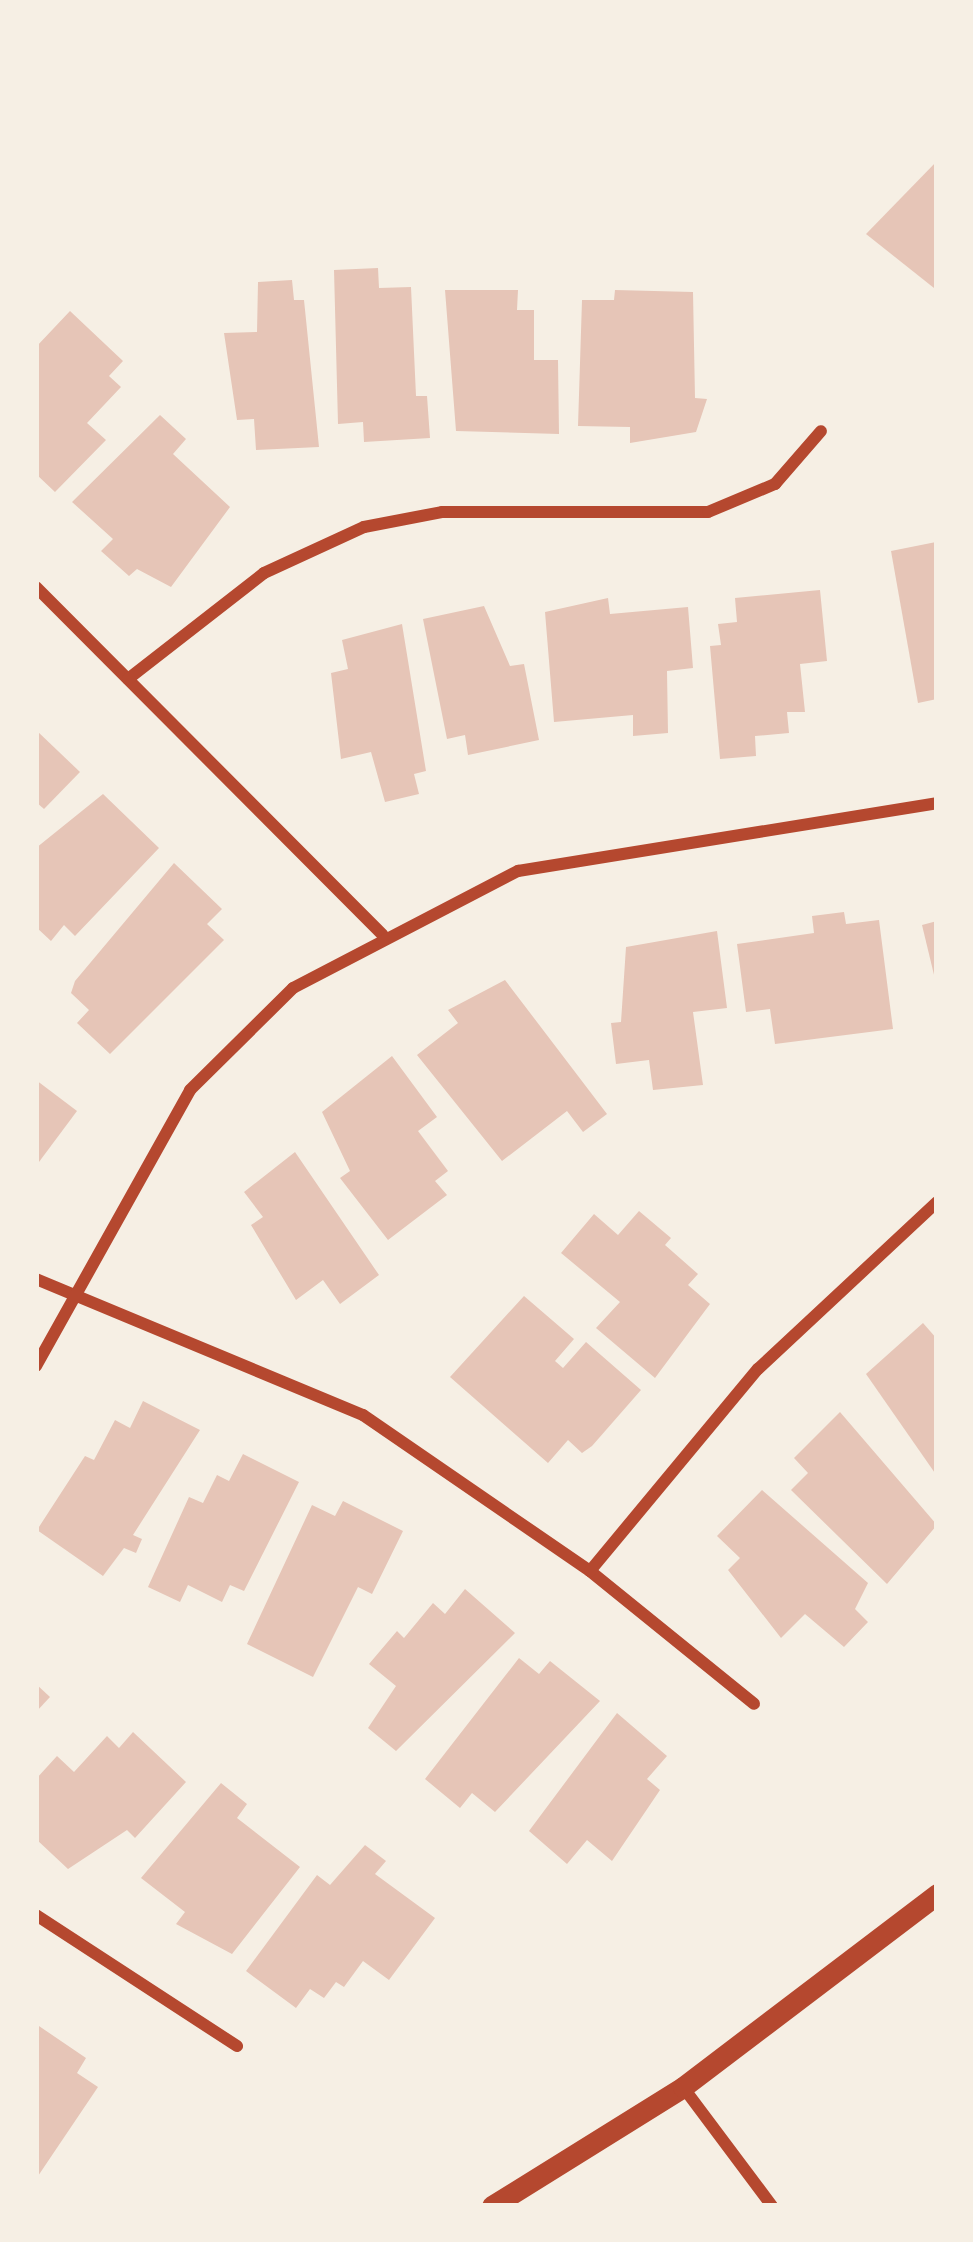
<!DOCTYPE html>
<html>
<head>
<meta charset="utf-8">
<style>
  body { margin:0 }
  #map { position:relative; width:973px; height:2242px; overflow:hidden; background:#f6efe4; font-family:"IBM Plex Sans",sans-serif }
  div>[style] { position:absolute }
  .building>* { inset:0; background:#e6c5b7 }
  .minor>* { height:12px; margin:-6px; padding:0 6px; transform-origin:6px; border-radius:6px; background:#b5482f }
  .tertiary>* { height:21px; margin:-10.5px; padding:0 10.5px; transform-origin:10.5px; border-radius:10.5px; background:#b5482f }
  span { translate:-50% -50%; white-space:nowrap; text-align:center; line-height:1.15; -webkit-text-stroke:9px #f6efe4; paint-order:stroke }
  .frame { position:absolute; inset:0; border:39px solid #f6efe4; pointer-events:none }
</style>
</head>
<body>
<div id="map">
  <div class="building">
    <div style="clip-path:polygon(937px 161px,937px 285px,934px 288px,866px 234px)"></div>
    <div style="clip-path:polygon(378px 268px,379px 288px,411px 287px,416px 396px,427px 396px,430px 438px,364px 442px,363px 422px,338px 424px,334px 270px)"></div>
    <div style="clip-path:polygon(292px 280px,294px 300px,304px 300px,319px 447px,256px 450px,254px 419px,237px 420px,224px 333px,257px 332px,258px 282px)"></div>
    <div style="clip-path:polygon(445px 290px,518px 290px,517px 310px,534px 310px,534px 360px,558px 360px,559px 434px,456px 431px)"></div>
    <div style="clip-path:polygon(615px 290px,693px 292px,695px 398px,707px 399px,696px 432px,630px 443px,630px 427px,578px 426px,582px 300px,614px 300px)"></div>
    <div style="clip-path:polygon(70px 311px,123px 361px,109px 376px,121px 387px,87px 423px,106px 440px,55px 492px,36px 474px,36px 347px)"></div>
    <div style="clip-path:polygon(160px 415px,186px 439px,173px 454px,230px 507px,171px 587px,137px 569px,129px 576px,101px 551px,113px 539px,72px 502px)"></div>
    <div style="clip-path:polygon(936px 542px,937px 699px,918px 703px,891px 551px)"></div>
    <div style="clip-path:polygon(820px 590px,827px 661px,800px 664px,805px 712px,787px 712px,789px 733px,755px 736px,756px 756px,720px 759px,710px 646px,721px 645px,718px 624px,737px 622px,735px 598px)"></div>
    <div style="clip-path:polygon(608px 598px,610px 614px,688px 607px,693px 668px,667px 671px,668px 733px,633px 736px,633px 715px,554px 722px,545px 612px)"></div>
    <div style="clip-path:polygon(484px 606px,510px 666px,524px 664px,539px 740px,468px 755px,465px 735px,447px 739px,423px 619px)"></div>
    <div style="clip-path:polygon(402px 624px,426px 771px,414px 774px,419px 794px,385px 802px,371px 752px,341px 759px,331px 673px,348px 669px,342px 640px)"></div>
    <div style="clip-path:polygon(36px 730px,80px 772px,44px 809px,36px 802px)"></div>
    <div style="clip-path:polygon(103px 794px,159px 848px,75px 936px,64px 925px,51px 941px,36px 927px,36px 848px)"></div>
    <div style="clip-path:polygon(174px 863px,222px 909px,207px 924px,224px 940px,110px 1054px,77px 1023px,89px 1010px,71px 993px,75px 981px)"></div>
    <div style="clip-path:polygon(844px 912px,846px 924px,879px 920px,893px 1029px,775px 1044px,770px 1009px,746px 1012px,737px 944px,814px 933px,812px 916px)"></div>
    <div style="clip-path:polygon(937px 921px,937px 979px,935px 979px,922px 925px)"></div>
    <div style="clip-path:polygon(717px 931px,727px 1008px,693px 1012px,703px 1085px,653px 1090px,649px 1060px,616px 1064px,611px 1023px,621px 1022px,626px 947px)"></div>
    <div style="clip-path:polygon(505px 980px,607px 1114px,583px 1132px,567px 1111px,502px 1161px,417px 1055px,458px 1023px,448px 1010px)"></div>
    <div style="clip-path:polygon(392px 1056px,437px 1117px,418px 1131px,448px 1171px,435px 1181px,447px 1195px,388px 1240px,340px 1178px,350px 1171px,322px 1112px)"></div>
    <div style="clip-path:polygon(36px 1080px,77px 1111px,36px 1166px)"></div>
    <div style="clip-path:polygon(295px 1152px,379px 1275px,340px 1304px,323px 1280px,296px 1300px,251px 1225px,263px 1217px,244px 1192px)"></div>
    <div style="clip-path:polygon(639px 1211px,671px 1238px,665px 1245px,698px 1274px,688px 1285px,710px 1304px,655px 1378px,596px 1328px,620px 1302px,561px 1253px,594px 1214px,618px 1235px)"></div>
    <div style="clip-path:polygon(524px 1296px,574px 1339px,555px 1361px,563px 1368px,586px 1342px,641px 1390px,592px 1446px,582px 1453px,568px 1440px,548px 1463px,450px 1377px)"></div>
    <div style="clip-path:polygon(923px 1323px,937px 1339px,937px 1476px,866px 1374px)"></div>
    <div style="clip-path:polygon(143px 1401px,200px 1430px,133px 1535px,142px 1539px,136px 1553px,124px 1548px,103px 1576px,37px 1530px,85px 1456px,94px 1460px,115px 1420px,130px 1428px)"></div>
    <div style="clip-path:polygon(840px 1412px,937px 1525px,887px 1584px,791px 1490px,808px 1473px,794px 1458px)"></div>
    <div style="clip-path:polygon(243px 1454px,299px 1482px,244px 1591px,230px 1585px,222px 1602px,188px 1585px,180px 1602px,148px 1587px,189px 1497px,203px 1503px,217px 1475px,229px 1481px)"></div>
    <div style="clip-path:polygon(762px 1490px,868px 1583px,855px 1609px,868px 1622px,844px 1647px,805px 1614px,781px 1638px,728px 1570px,740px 1558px,717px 1536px)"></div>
    <div style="clip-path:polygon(343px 1501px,403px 1531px,372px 1594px,358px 1587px,313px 1677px,247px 1644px,312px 1505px,335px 1516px)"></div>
    <div style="clip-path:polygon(465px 1589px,515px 1633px,396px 1751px,368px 1728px,396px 1686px,369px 1664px,397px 1631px,404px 1638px,433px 1603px,445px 1614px)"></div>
    <div style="clip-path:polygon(519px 1658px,539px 1674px,550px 1661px,600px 1701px,495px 1812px,472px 1793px,460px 1808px,425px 1779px)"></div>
    <div style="clip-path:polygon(36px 1684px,50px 1697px,36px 1712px)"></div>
    <div style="clip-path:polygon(617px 1713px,667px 1756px,647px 1779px,660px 1790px,612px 1861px,587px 1840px,567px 1864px,529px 1831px)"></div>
    <div style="clip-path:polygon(133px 1732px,186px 1782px,135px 1838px,127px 1830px,68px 1869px,36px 1839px,36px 1779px,57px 1756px,74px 1772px,107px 1736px,119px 1748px)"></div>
    <div style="clip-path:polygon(221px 1783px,247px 1804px,237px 1818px,300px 1867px,232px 1954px,176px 1924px,185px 1912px,141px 1878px)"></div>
    <div style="clip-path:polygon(365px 1845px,386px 1861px,375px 1874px,435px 1918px,389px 1980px,363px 1961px,344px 1987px,336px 1982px,324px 1998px,310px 1989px,296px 2008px,246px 1971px,317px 1875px,330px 1885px)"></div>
    <div style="clip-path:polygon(36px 2024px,86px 2058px,77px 2073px,98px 2087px,36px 2179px)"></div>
  </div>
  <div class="minor">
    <div style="left:36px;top:587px;width:491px;rotate:45.1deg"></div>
    <div style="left:128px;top:679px;width:172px;rotate:-37.9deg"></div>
    <div style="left:264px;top:573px;width:110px;rotate:-24.7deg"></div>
    <div style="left:364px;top:527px;width:79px;rotate:-10.9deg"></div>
    <div style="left:442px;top:512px;width:266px"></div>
    <div style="left:708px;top:512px;width:73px;rotate:-22.7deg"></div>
    <div style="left:775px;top:484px;width:70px;rotate:-49deg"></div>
    <div style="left:36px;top:1279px;width:354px;rotate:22.6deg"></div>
    <div style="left:363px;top:1415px;width:275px;rotate:34.5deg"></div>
    <div style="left:590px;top:1571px;width:211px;rotate:39deg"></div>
    <div style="left:36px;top:1366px;width:316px;rotate:-60.8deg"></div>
    <div style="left:190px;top:1090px;width:145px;rotate:-44.7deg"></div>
    <div style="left:293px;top:988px;width:254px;rotate:-27.5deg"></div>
    <div style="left:518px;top:871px;width:424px;rotate:-9.2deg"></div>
    <div style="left:590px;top:1571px;width:263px;rotate:-50.3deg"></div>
    <div style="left:758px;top:1369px;width:245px;rotate:-43deg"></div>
    <div style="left:36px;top:1915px;width:240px;rotate:33.1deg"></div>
    <div style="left:683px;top:2087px;width:149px;rotate:53.2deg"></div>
  </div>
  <div class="tertiary">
    <div style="left:492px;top:2206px;width:225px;rotate:-31.9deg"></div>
    <div style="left:683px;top:2087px;width:319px;rotate:-37.2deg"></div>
  </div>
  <div class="frame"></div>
</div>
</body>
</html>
